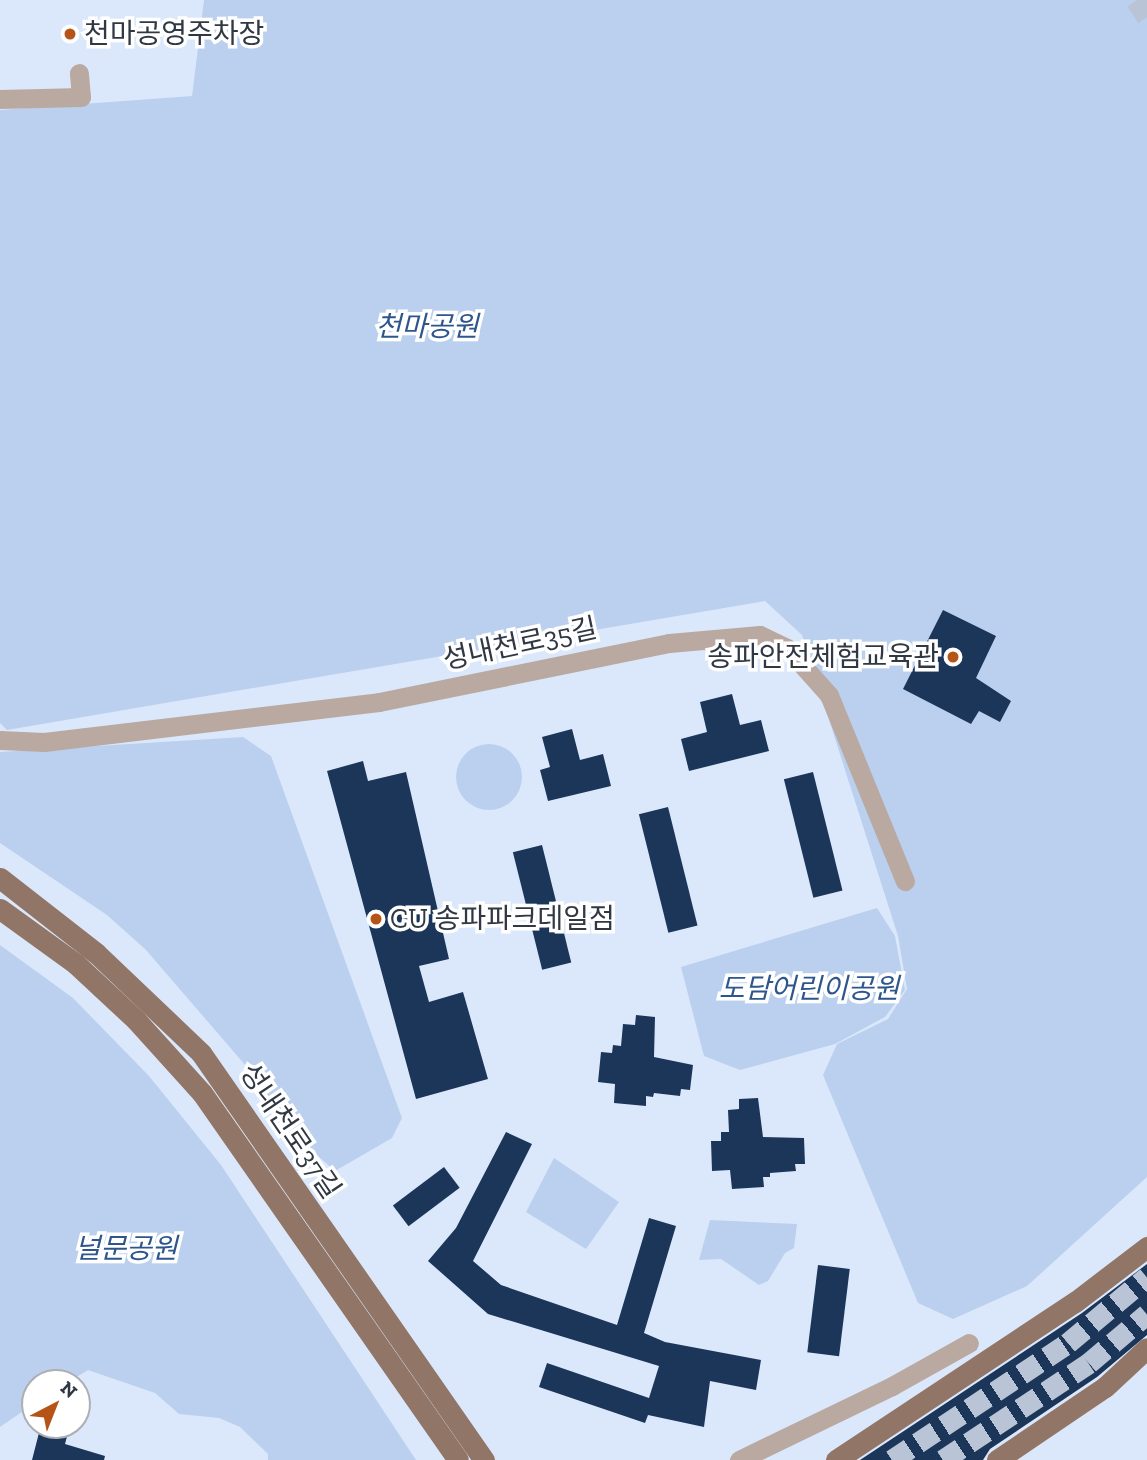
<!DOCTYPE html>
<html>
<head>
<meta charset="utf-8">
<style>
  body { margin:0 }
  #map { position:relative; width:1147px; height:1460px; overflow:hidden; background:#dbe8fb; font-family:"Zilla Slab","Noto Sans KR",serif }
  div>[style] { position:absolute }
  .green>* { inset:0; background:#bbd0ee }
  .round { border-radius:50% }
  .building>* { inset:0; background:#1c365a; transform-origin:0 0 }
  .major-tunnel>* { height:21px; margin-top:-10.5px; transform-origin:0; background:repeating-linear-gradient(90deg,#b9c5d6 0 21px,transparent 0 31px) }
  .minor>* { height:19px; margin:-9.5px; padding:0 9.5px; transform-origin:9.5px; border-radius:9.5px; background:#b9a9a1 }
  .major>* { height:21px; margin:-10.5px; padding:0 10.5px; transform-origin:10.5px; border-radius:10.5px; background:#917567 }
  .dots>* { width:19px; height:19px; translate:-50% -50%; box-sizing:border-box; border:4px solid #fff; border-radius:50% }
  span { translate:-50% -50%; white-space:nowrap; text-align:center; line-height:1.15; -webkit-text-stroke:7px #fff; paint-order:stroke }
  .poi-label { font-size:28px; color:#303844 }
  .left { translate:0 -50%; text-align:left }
  .right { translate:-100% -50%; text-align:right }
  .park-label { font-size:28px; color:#2e568d; font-style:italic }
  .street-label { font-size:28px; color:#303844 }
  .north { position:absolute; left:21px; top:1369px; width:70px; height:70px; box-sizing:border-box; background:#fff; border:2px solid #acafb4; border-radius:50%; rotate:42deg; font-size:19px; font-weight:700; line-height:28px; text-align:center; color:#303844 }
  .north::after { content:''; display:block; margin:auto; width:24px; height:32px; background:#b65417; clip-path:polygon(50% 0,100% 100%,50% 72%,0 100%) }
</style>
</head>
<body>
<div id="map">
  <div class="green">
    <div style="clip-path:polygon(204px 0,1147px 0,1147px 1177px,1027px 1286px,953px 1319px,918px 1303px,823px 1075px,837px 1044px,888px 1019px,907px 989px,898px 936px,802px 635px,765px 601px,7px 730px,0 723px,0 110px,192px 96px)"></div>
    <div style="clip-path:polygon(243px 737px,271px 756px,402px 1118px,392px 1138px,335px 1171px,303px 1143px,246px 1066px,146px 950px,107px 915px,0 843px,0 752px)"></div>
    <div class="round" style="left:456px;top:744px;width:66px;height:66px"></div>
    <div style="clip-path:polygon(877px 908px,895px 936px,905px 990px,885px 1017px,835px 1044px,740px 1070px,704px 1056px,681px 967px)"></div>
    <div style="clip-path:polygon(0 945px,73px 998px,149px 1076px,221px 1165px,416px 1460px,268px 1460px,268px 1454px,240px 1427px,219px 1418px,179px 1414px,155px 1393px,88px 1370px,67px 1383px,35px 1383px,35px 1403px,0 1427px)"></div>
    <div style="clip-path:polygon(554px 1158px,619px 1202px,586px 1249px,526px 1212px)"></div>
    <div style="clip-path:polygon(710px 1220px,797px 1224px,794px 1248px,785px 1253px,768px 1281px,759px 1285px,721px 1259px,699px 1260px)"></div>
  </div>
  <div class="building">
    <div style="clip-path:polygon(943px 610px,996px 636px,976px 678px,1011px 701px,1000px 722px,979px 711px,971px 724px,903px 689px)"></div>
    <div style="clip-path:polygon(732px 694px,740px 725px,761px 720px,769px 751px,689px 771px,681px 739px,707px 732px,700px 702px)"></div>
    <div style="clip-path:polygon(572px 729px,580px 760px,603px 754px,611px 786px,548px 801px,540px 770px,550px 767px,542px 737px)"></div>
    <div style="clip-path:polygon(363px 761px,368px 781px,406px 772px,449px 959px,419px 966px,429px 1002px,463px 992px,488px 1079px,416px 1099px,327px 771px)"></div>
    <div style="left:813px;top:772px;width:122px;height:30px;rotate:76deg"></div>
    <div style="left:668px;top:807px;width:122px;height:30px;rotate:76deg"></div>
    <div style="left:542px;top:845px;width:121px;height:30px;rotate:76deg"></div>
    <div style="clip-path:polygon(636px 1015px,655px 1017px,654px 1057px,693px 1065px,690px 1090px,681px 1089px,680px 1096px,654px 1093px,653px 1097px,646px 1096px,646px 1106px,614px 1103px,615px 1084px,598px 1082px,601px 1052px,612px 1053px,613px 1045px,621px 1046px,623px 1024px,635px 1025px)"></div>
    <div style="clip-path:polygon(758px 1098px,763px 1137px,804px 1138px,805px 1164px,795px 1164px,796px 1171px,770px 1173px,770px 1177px,763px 1177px,764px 1187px,732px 1189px,730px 1170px,712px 1171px,711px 1141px,721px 1141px,721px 1132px,729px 1132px,728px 1110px,739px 1109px,739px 1099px)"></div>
    <div style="clip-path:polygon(506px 1132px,532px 1144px,473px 1261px,501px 1285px,617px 1325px,649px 1218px,676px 1226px,644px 1333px,665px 1342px,761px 1360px,756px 1390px,710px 1381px,704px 1427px,648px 1415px,645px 1423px,539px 1387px,547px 1363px,649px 1398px,659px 1366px,488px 1314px,428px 1261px,456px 1228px)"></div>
    <div style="left:444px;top:1167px;width:26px;height:64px;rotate:53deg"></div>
    <div style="clip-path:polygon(1147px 1264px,1147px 1335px,1097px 1377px,990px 1449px,983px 1460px,860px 1460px,1082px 1313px)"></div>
    <div style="left:818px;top:1265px;width:32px;height:88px;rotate:7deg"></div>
    <div style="clip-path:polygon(41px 1425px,69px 1429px,65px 1444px,105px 1456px,104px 1460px,32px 1460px)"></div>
  </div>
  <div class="major-tunnel">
    <div style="left:1136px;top:0;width:20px;rotate:57deg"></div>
    <div style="left:892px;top:1460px;width:211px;rotate:-33.6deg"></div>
    <div style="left:1068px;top:1343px;width:103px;rotate:-39.9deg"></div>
    <div style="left:943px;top:1460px;width:175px;rotate:-33.6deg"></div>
    <div style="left:1089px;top:1363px;width:76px;rotate:-40.2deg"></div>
  </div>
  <div class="minor">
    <div style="left:0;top:99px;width:81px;rotate:-1.4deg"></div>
    <div style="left:81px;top:97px;width:24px;rotate:-95deg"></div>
    <div style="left:0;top:740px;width:44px;rotate:2.6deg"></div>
    <div style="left:44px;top:742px;width:337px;rotate:-6.8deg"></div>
    <div style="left:379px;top:702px;width:296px;rotate:-11.5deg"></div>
    <div style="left:669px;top:643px;width:91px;rotate:-5deg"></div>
    <div style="left:760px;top:635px;width:30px;rotate:26deg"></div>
    <div style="left:787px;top:648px;width:63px;rotate:48.2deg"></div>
    <div style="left:829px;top:695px;width:201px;rotate:67.8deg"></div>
    <div style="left:739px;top:1460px;width:170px;rotate:-25.8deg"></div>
    <div style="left:892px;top:1386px;width:88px;rotate:-29.2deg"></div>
  </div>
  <div class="major">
    <div style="left:0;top:878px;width:122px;rotate:38deg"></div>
    <div style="left:96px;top:953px;width:145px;rotate:43.6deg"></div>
    <div style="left:201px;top:1053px;width:496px;rotate:55.2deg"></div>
    <div style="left:0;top:909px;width:94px;rotate:35.9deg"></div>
    <div style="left:76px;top:964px;width:82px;rotate:43deg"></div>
    <div style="left:136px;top:1020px;width:98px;rotate:47.9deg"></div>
    <div style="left:202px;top:1093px;width:447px;rotate:55.1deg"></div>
    <div style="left:836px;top:1460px;width:287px;rotate:-33.5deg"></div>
    <div style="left:1075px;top:1302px;width:91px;rotate:-37.4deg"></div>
    <div style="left:997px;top:1460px;width:130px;rotate:-34.1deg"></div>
    <div style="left:1105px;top:1387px;width:57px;rotate:-42.9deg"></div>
  </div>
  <div class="dots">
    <div style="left:70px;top:34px;background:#b65417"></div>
    <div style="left:953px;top:657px;background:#b65417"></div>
    <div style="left:376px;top:919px;background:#b65417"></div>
  </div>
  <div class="poi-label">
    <span class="left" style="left:84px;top:34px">천마공영주차장</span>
    <span class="right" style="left:939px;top:657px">송파안전체험교육관</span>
    <span class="left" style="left:390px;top:919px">CU 송파파크데일점</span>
  </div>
  <div class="park-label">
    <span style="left:427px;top:327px">천마공원</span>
    <span style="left:809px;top:989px">도담어린이공원</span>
    <span style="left:126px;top:1249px">널문공원</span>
  </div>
  <div class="street-label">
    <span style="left:520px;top:644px;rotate:-12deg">성내천로35길</span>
    <span style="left:290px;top:1131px;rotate:56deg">성내천로37길</span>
  </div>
  <div class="north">N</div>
</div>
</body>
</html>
